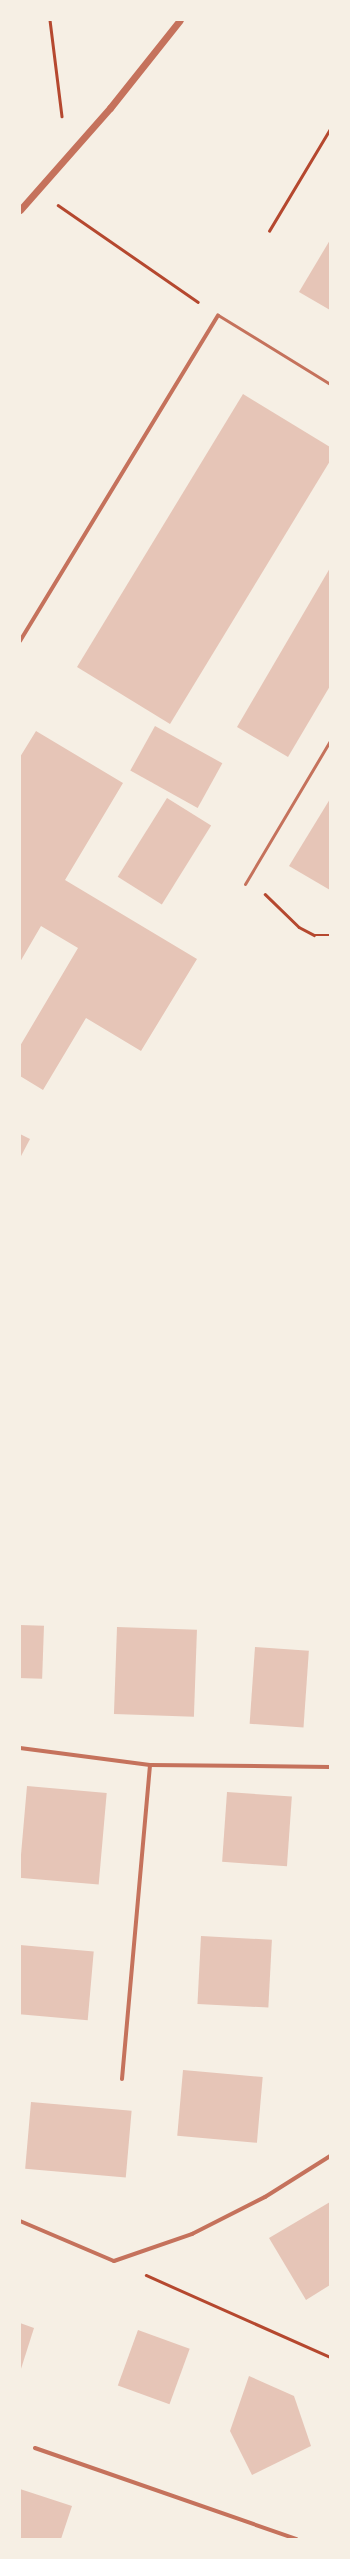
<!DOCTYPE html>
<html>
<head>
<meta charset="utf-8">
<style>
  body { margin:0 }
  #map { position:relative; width:350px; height:2559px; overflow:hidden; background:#f6efe4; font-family:"Space Grotesk",sans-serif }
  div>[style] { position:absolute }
  .building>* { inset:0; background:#e6c5b7; transform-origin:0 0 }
  .path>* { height:2.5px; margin:-1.25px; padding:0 1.25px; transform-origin:1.25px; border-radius:1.25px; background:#b5482f }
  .service>* { height:3px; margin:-1.5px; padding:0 1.5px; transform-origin:1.5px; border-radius:1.5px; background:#c5725c }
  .minor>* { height:4px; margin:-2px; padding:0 2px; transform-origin:2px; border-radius:2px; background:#c5725c }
  .tertiary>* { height:7px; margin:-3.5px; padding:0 3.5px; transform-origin:3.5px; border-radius:3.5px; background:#c5725c }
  span { translate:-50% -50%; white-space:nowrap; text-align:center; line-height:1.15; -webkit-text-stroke:4px #f6efe4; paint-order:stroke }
  .frame { position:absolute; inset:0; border:21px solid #f6efe4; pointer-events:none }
</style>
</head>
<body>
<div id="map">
  <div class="building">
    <div style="clip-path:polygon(330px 240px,330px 310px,299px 292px)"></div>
    <div style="clip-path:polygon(243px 394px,330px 447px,330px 461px,170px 724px,77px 667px)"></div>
    <div style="clip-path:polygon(330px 568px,330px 686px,288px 757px,237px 727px)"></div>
    <div style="left:155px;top:726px;width:77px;height:51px;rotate:29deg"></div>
    <div style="clip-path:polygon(36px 731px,123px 783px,65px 880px,197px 959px,141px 1051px,86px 1018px,43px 1090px,20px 1076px,20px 1046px,78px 948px,41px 926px,20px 962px,20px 757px)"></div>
    <div style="left:167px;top:798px;width:52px;height:93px;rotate:32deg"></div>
    <div style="clip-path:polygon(330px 799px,330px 890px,289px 866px)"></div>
    <div style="clip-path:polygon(20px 1134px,30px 1139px,20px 1158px)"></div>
    <div style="left:20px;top:1625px;width:24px;height:53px;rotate:2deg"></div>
    <div style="left:117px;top:1627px;width:80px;height:87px;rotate:2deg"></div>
    <div style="left:255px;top:1647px;width:54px;height:77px;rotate:4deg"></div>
    <div style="left:27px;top:1786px;width:80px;height:92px;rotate:5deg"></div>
    <div style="left:227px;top:1792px;width:65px;height:70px;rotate:4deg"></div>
    <div style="left:201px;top:1936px;width:71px;height:68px;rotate:3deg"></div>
    <div style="left:20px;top:1945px;width:74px;height:69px;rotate:5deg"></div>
    <div style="left:183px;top:2070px;width:80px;height:66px;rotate:5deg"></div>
    <div style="left:31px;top:2102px;width:101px;height:67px;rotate:5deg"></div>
    <div style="clip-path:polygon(330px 2202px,330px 2285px,306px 2300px,269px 2238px)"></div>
    <div style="clip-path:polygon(20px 2323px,34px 2328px,20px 2372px)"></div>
    <div style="left:138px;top:2330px;width:55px;height:59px;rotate:20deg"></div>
    <div style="clip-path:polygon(249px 2376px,294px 2396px,311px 2446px,252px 2475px,230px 2431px)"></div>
    <div style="clip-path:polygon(20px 2489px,72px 2506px,61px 2539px,20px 2539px)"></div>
  </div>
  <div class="path">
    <div style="left:50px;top:20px;width:97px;rotate:82.9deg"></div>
    <div style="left:58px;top:205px;width:170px;rotate:34.7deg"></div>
    <div style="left:269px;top:231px;width:119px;rotate:-59.1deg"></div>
    <div style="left:265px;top:894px;width:47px;rotate:44.1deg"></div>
    <div style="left:299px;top:927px;width:17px;rotate:28deg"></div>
    <div style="left:314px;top:935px;width:16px"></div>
    <div style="left:146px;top:2275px;width:201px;rotate:24deg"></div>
  </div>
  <div class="service">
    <div style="left:218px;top:315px;width:132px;rotate:31.6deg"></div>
    <div style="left:245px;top:884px;width:166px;rotate:-59.3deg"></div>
  </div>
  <div class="minor">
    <div style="left:20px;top:641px;width:381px;rotate:-58.7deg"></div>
    <div style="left:20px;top:1748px;width:131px;rotate:7.5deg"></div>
    <div style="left:150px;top:1765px;width:180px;rotate:0.6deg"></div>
    <div style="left:122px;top:2079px;width:315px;rotate:-84.9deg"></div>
    <div style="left:20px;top:2221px;width:102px;rotate:23.1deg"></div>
    <div style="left:114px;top:2261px;width:83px;rotate:-19.1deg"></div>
    <div style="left:192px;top:2234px;width:82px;rotate:-26.9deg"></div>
    <div style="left:265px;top:2197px;width:77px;rotate:-32.2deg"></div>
    <div style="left:35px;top:2448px;width:277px;rotate:19.2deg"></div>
  </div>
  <div class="tertiary">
    <div style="left:20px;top:210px;width:136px;rotate:-48.6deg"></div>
    <div style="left:110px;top:108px;width:112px;rotate:-51.5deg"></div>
  </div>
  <div class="frame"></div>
</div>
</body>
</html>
